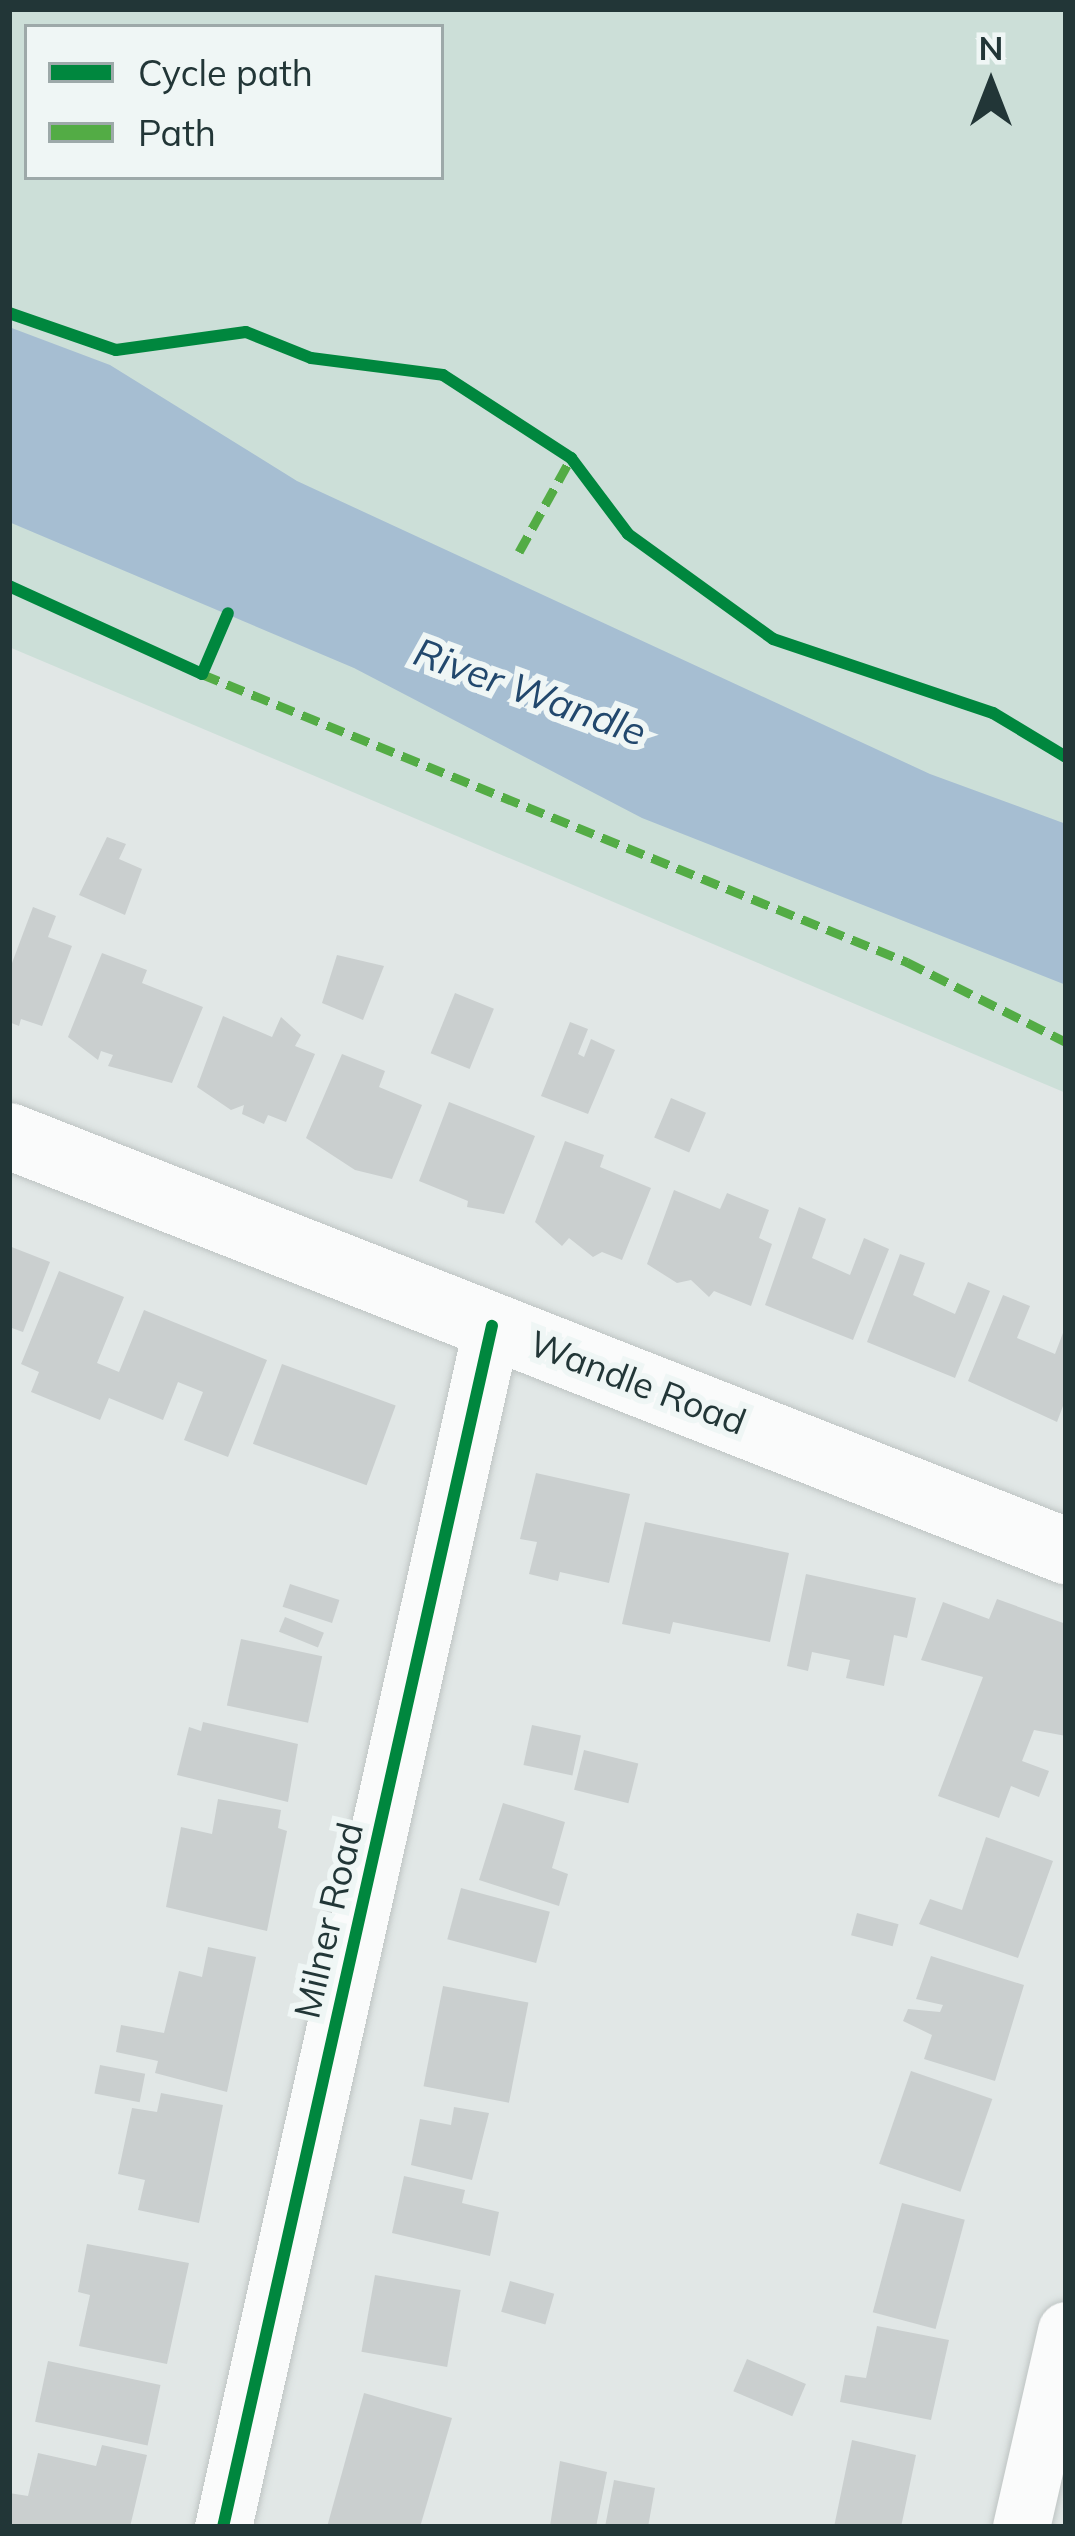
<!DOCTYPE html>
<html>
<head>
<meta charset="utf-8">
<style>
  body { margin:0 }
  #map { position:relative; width:1075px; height:2536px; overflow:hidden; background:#e1e7e6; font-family:Mulish,sans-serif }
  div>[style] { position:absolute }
  .green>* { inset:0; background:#ccdfd8 }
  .water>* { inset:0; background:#a6bed2 }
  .building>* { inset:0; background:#cacfcf; transform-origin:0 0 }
  .roads { filter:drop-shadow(0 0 3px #bec4c3) drop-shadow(0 0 3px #bec4c3) }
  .minor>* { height:57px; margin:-28.5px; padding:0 28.5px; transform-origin:28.5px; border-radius:28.5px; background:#fafbfb }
  .tertiary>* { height:66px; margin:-33px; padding:0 33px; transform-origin:33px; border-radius:33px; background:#fafbfb }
  .quiet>* { height:9px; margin-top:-4.5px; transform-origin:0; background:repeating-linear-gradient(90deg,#53ac45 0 18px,transparent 0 27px) }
  .cycleway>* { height:12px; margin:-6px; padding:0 6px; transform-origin:6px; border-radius:6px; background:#00873e }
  span { translate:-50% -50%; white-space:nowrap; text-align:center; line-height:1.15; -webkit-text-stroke:12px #eff6f5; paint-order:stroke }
  .street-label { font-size:36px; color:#223637 }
  .water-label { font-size:39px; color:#22486d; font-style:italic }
  .frame { position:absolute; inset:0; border:12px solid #223637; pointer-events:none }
  .legend { position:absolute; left:24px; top:24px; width:420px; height:156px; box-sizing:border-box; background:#eff6f5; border:3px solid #9da9a9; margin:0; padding:15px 21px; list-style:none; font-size:36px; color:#223637 }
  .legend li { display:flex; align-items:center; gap:24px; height:60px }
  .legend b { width:60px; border:3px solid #9da9a9 }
  .north { position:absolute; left:931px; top:24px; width:120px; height:120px; -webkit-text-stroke:9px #eff6f5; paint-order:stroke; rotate:0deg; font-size:33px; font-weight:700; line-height:48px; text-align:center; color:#223637 }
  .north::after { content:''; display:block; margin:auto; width:42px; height:54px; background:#223637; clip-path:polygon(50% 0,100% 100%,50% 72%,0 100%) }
</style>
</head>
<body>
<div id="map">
  <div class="green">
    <div style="clip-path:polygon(evenodd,9px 9px,1066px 9px,1066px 1093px,9px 647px,9px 9px,27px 27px,441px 27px,441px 177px,27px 177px,27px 27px)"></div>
  </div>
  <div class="water">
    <div style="clip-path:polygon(9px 327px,110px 365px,297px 481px,930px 774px,1066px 824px,1066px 985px,642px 818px,354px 668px,9px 522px)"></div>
  </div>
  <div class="building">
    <div style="clip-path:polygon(107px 837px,126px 844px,119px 859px,142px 869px,125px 915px,79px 895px)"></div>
    <div style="clip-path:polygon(33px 907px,56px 916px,48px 937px,72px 946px,42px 1026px,21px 1019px,19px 1026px,9px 1022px,9px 971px)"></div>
    <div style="clip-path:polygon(102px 953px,147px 970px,142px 983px,203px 1007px,172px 1083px,108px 1066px,113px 1055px,101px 1051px,98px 1060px,68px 1037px)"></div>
    <div style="clip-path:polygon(337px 955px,384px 966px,363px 1020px,322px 1003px)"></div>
    <div style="left:455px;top:993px;width:42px;height:65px;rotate:22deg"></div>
    <div style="clip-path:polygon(223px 1016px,272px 1037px,281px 1017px,301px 1035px,295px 1046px,315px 1054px,286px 1122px,268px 1115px,264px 1124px,242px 1114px,244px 1105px,231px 1110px,197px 1087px)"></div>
    <div style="clip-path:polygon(570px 1022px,588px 1029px,578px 1054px,584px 1057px,591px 1039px,615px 1050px,588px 1114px,541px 1096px)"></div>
    <div style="clip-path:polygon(342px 1054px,385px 1071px,379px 1087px,422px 1105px,392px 1179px,355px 1170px,306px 1138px)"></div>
    <div style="left:671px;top:1098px;width:38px;height:43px;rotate:23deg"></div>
    <div style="clip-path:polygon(449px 1102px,535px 1136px,504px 1214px,467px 1207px,468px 1201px,419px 1181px)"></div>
    <div style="clip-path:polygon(565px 1141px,604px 1155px,600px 1167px,651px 1188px,622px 1260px,602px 1252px,593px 1257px,569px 1238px,562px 1246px,535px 1222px)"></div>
    <div style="clip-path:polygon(674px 1190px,720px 1209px,727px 1193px,769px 1210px,759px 1238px,772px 1244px,751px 1306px,714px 1291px,709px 1297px,691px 1280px,677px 1283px,647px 1264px)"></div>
    <div style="clip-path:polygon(799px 1207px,826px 1219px,812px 1258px,850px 1275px,864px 1238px,889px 1249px,853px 1340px,765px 1305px)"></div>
    <div style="clip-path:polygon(9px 1246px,50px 1262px,23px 1332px,9px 1327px)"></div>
    <div style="clip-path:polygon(900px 1254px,925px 1263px,913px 1295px,955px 1314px,968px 1282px,990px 1291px,955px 1378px,867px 1342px)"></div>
    <div style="clip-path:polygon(59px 1271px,124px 1297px,97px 1363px,119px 1372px,144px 1310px,267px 1360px,228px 1457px,184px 1440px,203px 1392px,178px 1382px,163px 1420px,109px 1398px,100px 1420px,31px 1392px,39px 1372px,21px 1364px)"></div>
    <div style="clip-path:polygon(1003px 1295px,1030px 1306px,1017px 1338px,1055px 1354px,1066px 1325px,1066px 1398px,1057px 1422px,968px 1381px)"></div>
    <div style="left:282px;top:1364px;width:121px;height:85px;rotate:20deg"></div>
    <div style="clip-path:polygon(536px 1473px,630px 1494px,609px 1583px,560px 1572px,558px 1581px,529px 1574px,537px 1542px,520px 1539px)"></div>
    <div style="clip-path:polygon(645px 1522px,789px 1553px,770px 1642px,673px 1622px,670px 1634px,622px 1624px)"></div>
    <div style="clip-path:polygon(806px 1574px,916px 1598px,907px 1638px,894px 1635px,884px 1686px,846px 1678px,850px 1660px,812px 1652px,808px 1671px,787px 1666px)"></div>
    <div style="left:290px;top:1584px;width:52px;height:24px;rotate:18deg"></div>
    <div style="clip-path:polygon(997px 1599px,1066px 1624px,1066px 1736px,1034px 1730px,1022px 1761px,1049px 1771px,1039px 1797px,1011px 1786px,999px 1818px,938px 1796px,983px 1677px,921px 1660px,943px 1602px,989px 1619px)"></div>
    <div style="left:285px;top:1617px;width:42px;height:16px;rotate:22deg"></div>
    <div style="left:241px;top:1639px;width:83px;height:68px;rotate:12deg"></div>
    <div style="clip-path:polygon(203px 1722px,298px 1744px,288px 1802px,177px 1775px,189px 1727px,201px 1731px)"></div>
    <div style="left:532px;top:1725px;width:50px;height:41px;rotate:12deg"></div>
    <div style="left:584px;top:1750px;width:56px;height:41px;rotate:14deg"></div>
    <div style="clip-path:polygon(218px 1799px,281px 1810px,278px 1828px,287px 1831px,267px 1931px,166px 1907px,181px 1827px,212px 1834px)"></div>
    <div style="clip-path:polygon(503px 1803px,565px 1822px,552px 1868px,568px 1874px,559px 1906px,479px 1880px)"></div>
    <div style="clip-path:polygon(986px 1837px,1053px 1861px,1018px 1958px,919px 1924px,930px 1899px,962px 1910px)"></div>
    <div style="left:461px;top:1888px;width:92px;height:53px;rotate:15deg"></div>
    <div style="left:857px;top:1913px;width:43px;height:23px;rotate:15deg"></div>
    <div style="clip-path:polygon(208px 1947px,256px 1957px,227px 2092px,155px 2073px,158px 2061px,116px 2052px,121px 2025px,164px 2033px,179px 1971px,202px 1977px)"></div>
    <div style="clip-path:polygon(931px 1956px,1024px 1985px,995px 2081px,924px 2059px,932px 2035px,903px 2021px,908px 2009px,940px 2012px,943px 2005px,916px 1999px)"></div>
    <div style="left:443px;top:1986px;width:87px;height:102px;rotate:11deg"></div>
    <div style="left:100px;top:2065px;width:46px;height:29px;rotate:11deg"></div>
    <div style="left:911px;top:2071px;width:86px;height:98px;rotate:19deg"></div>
    <div style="clip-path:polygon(161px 2093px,223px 2105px,199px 2223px,138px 2210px,145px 2180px,118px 2174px,132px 2108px,157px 2112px)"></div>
    <div style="clip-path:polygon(454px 2107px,489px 2113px,472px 2180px,411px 2165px,420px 2119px,451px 2125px)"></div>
    <div style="clip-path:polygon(404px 2176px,465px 2190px,462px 2203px,499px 2212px,490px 2256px,392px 2233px)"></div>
    <div style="left:902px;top:2203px;width:65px;height:113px;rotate:15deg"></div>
    <div style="clip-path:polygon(87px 2244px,189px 2263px,167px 2364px,79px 2346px,90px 2295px,78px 2292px)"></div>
    <div style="left:375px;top:2275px;width:87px;height:78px;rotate:10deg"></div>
    <div style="left:510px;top:2281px;width:46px;height:32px;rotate:16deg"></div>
    <div style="clip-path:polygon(877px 2326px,949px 2340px,931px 2420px,840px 2402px,845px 2375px,866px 2378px)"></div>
    <div style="left:747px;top:2359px;width:64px;height:35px;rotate:23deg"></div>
    <div style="left:48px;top:2361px;width:115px;height:62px;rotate:12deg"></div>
    <div style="clip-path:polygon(364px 2393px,452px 2418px,420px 2527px,327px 2527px)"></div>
    <div style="clip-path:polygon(852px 2440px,916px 2455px,901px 2527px,834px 2527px)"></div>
    <div style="clip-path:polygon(102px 2445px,147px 2455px,130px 2527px,9px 2525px,9px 2493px,28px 2496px,38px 2453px,96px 2466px)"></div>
    <div style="clip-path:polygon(560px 2461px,607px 2472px,596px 2527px,550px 2526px)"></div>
    <div style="clip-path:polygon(614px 2480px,655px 2488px,648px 2527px,605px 2527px)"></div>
  </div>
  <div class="roads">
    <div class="minor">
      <div style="left:223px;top:2527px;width:1231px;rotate:-77.38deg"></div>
      <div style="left:1021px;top:2527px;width:202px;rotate:-77.1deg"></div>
    </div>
    <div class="tertiary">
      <div style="left:9px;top:1136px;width:1136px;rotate:21.44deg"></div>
    </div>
  </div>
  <div class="quiet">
    <div style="left:519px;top:552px;width:107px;rotate:-61deg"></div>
    <div style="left:202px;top:674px;width:762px;rotate:22.22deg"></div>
    <div style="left:907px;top:962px;width:178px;rotate:26.7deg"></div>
  </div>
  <div class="cycleway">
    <div style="left:9px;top:313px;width:113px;rotate:19.1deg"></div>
    <div style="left:116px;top:350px;width:131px;rotate:-7.9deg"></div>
    <div style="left:246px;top:332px;width:70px;rotate:21.8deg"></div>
    <div style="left:311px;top:358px;width:133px;rotate:7.3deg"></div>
    <div style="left:443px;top:375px;width:153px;rotate:33deg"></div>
    <div style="left:571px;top:458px;width:95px;rotate:53.1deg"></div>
    <div style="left:628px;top:534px;width:179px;rotate:35.9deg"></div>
    <div style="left:773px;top:639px;width:232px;rotate:18.6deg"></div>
    <div style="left:993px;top:713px;width:85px;rotate:31.1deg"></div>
    <div style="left:9px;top:586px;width:212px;rotate:24.5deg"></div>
    <div style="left:202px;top:674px;width:66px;rotate:-66.9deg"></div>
    <div style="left:223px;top:2527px;width:1231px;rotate:-77.38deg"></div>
  </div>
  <div class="street-label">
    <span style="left:638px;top:1382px;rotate:21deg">Wandle Road</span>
    <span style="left:328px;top:1920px;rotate:-77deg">Milner Road</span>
  </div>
  <div class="water-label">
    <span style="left:530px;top:692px;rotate:20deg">River Wandle</span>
  </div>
  <div class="frame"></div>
  <ul class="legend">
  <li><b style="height:15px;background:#00873e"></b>Cycle path</li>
  <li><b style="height:15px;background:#53ac45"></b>Path</li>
  </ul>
  <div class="north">N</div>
</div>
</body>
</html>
